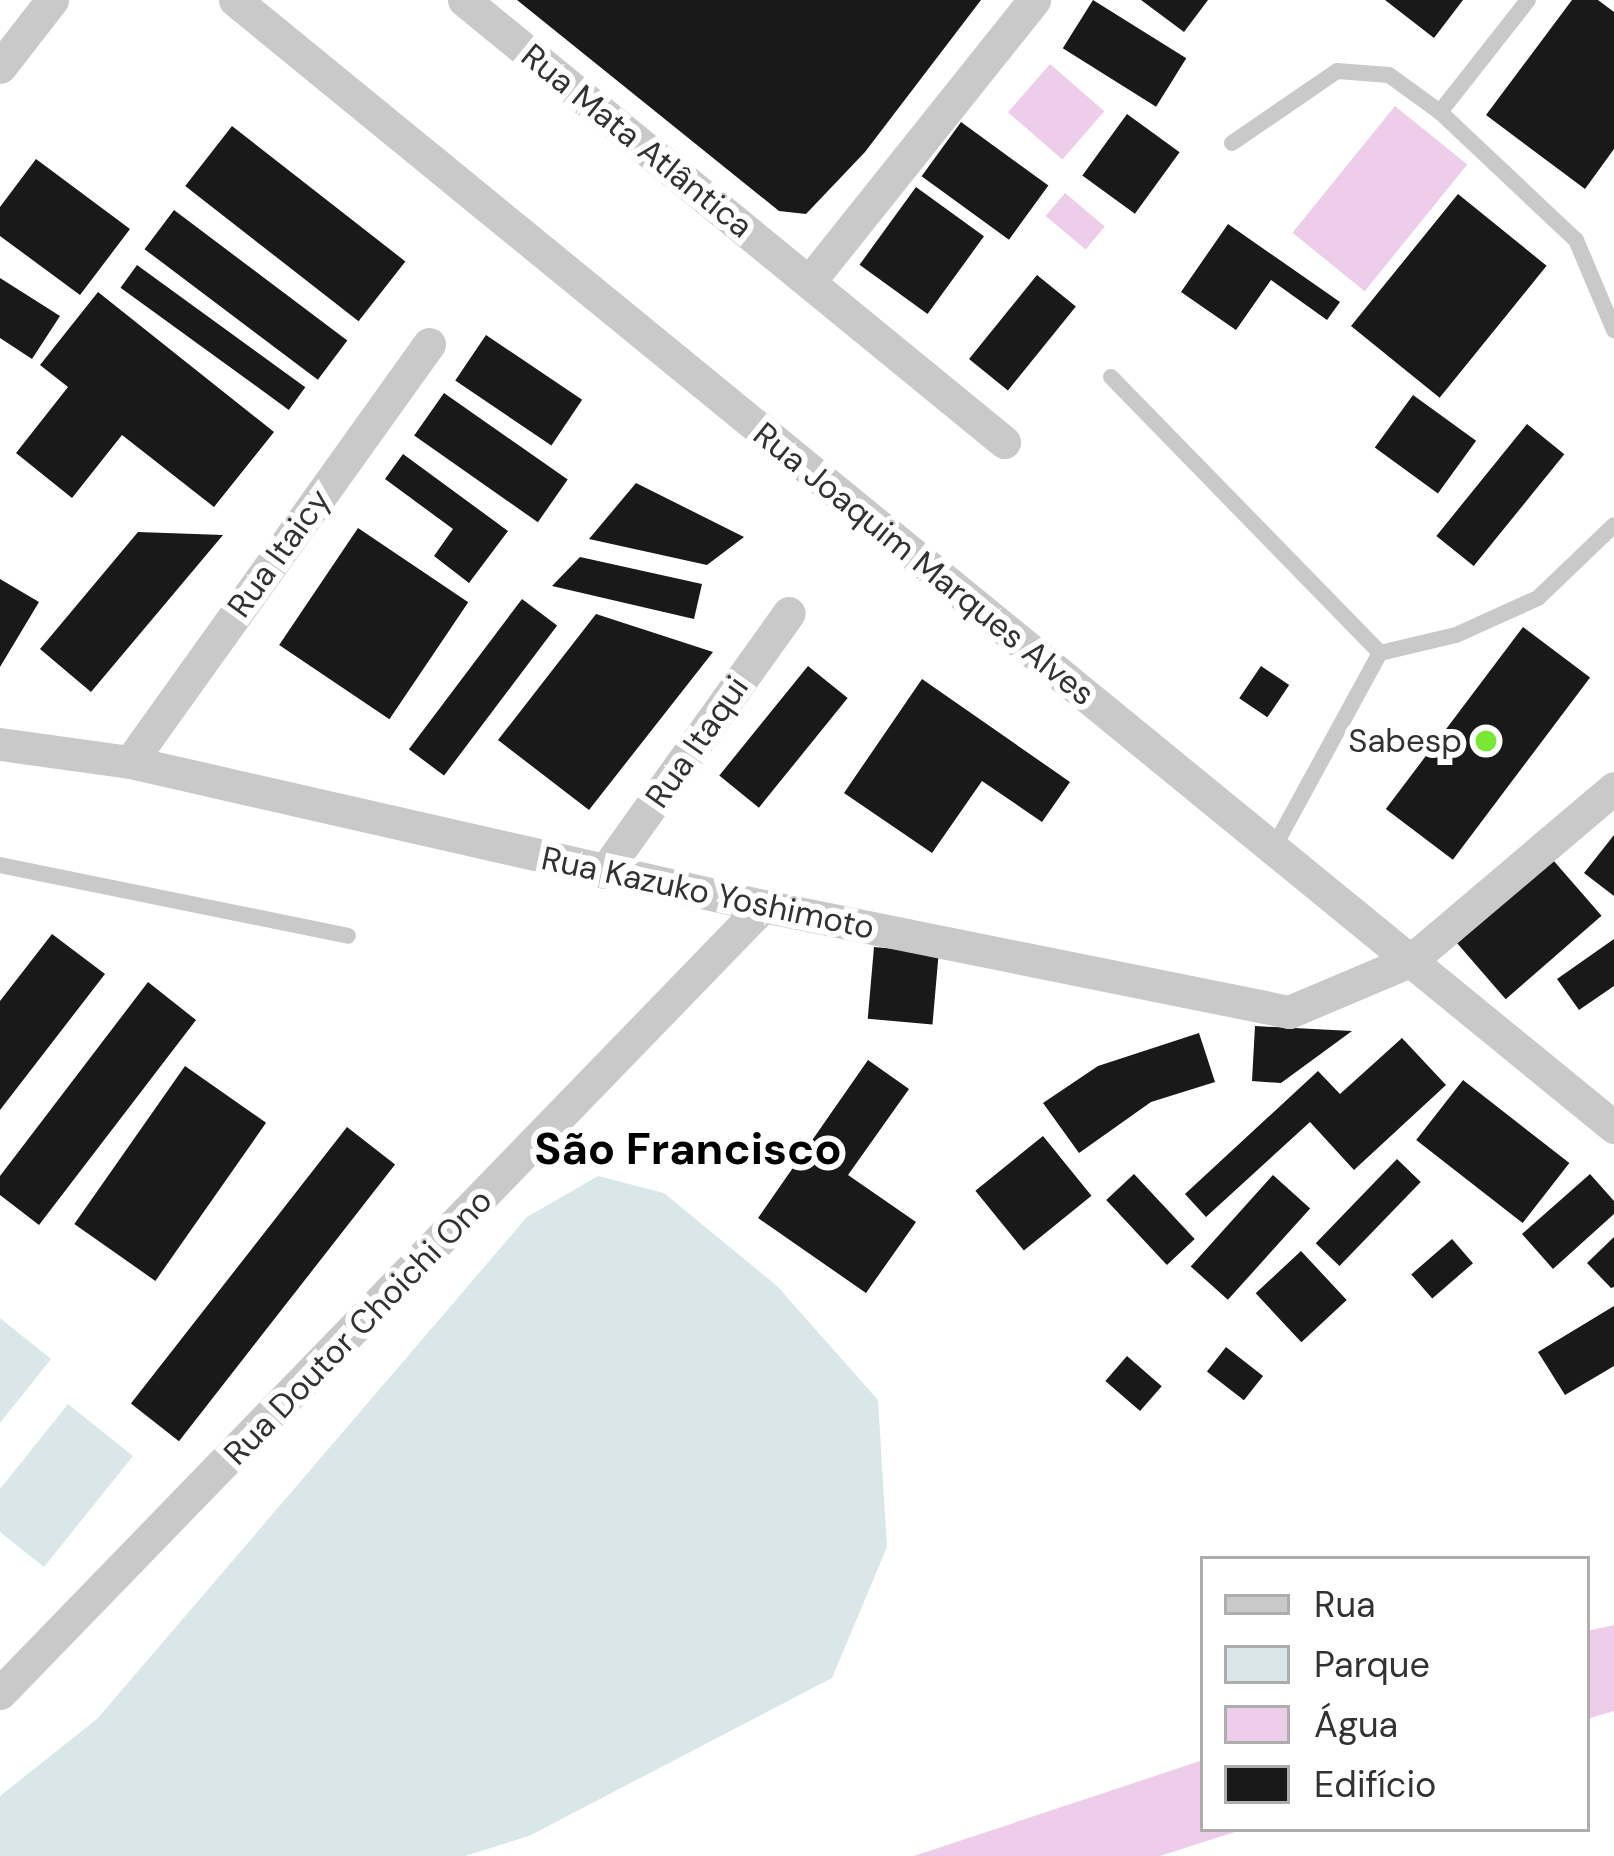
<!DOCTYPE html>
<html>
<head>
<meta charset="utf-8">
<style>
  body { margin:0 }
  #map { position:relative; width:1614px; height:1856px; overflow:hidden; background:#fff; font-family:"DM Sans",sans-serif }
  div>[style] { position:absolute }
  .green>* { inset:0; background:#dae7e9 }
  .water>* { inset:0; background:#eecdeb; transform-origin:0 0 }
  .building>* { inset:0; background:#191919; transform-origin:0 0 }
  .service>* { height:16px; margin:-8px; padding:0 8px; transform-origin:8px; border-radius:8px; background:#c9c9c9 }
  .minor>* { height:33px; margin:-16.5px; padding:0 16.5px; transform-origin:16.5px; border-radius:16.5px; background:#c9c9c9 }
  .dots>* { width:33px; height:33px; translate:-50% -50%; box-sizing:border-box; border:6px solid #fff; border-radius:50% }
  span { translate:-50% -50%; white-space:nowrap; text-align:center; line-height:1.15; -webkit-text-stroke:12px #fff; paint-order:stroke }
  .street-label { font-size:33px; color:#323232 }
  .poi-label { font-size:33px; color:#323232 }
  .right { translate:-100% -50%; text-align:right }
  .district-label { font-size:45px; color:#000; font-weight:700 }
  .legend { position:absolute; left:1200px; top:1556px; width:390px; height:276px; box-sizing:border-box; background:#fff; border:3px solid #adadad; margin:0; padding:15px 21px; list-style:none; font-size:36px; color:#323232 }
  .legend li { display:flex; align-items:center; gap:24px; height:60px }
  .legend b { width:60px; border:3px solid #adadad }
</style>
</head>
<body>
<div id="map">
  <div class="green">
    <div style="clip-path:polygon(598px 1176px,664px 1193px,777px 1286px,878px 1400px,887px 1547px,832px 1678px,529px 1836px,465px 1856px,0 1856px,0 1796px,97px 1719px,527px 1217px)"></div>
    <div style="clip-path:polygon(0 1318px,51px 1359px,0 1423px)"></div>
    <div style="clip-path:polygon(68px 1404px,133px 1456px,44px 1567px,0 1532px,0 1489px)"></div>
  </div>
  <div class="water">
    <div style="left:1050px;top:64px;width:72px;height:64px;rotate:41deg"></div>
    <div style="left:1395px;top:106px;width:93px;height:163px;rotate:39deg"></div>
    <div style="left:1065px;top:193px;width:52px;height:30px;rotate:40deg"></div>
    <div style="clip-path:polygon(1614px 1625px,1614px 1711px,1587px 1719px,1587px 1631px)"></div>
    <div style="clip-path:polygon(1203px 1760px,1203px 1829px,1244px 1829px,1160px 1856px,914px 1856px)"></div>
  </div>
  <div class="building">
    <div style="clip-path:polygon(517px 0,981px 0,865px 152px,806px 214px,779px 211px)"></div>
    <div style="left:1093px;top:0;width:110px;height:57px;rotate:32deg"></div>
    <div style="clip-path:polygon(1141px 0,1208px 0,1184px 32px)"></div>
    <div style="clip-path:polygon(1385px 0,1463px 0,1434px 38px)"></div>
    <div style="clip-path:polygon(1572px 0,1598px 0,1614px 12px,1614px 149px,1585px 189px,1486px 115px)"></div>
    <div style="left:1127px;top:114px;width:65px;height:76px;rotate:36deg"></div>
    <div style="left:961px;top:122px;width:108px;height:67px;rotate:36deg"></div>
    <div style="left:232px;top:126px;width:220px;height:76px;rotate:38deg"></div>
    <div style="clip-path:polygon(36px 159px,130px 229px,80px 295px,0 236px,0 207px)"></div>
    <div style="left:916px;top:187px;width:84px;height:96px;rotate:36deg"></div>
    <div style="left:1458px;top:194px;width:114px;height:170px;rotate:39deg"></div>
    <div style="left:174px;top:210px;width:217px;height:49px;rotate:37deg"></div>
    <div style="clip-path:polygon(1228px 224px,1340px 302px,1327px 320px,1271px 280px,1236px 330px,1181px 292px)"></div>
    <div style="left:137px;top:265px;width:208px;height:28px;rotate:36deg"></div>
    <div style="left:1037px;top:275px;width:50px;height:108px;rotate:39deg"></div>
    <div style="clip-path:polygon(0 278px,60px 316px,32px 359px,0 338px)"></div>
    <div style="clip-path:polygon(98px 292px,274px 432px,214px 507px,122px 435px,72px 498px,16px 453px,68px 387px,40px 365px)"></div>
    <div style="left:486px;top:335px;width:116px;height:55px;rotate:34deg"></div>
    <div style="left:444px;top:393px;width:151px;height:52px;rotate:35deg"></div>
    <div style="left:1413px;top:395px;width:78px;height:65px;rotate:36deg"></div>
    <div style="left:1527px;top:424px;width:48px;height:144px;rotate:39deg"></div>
    <div style="clip-path:polygon(403px 454px,508px 531px,469px 583px,434px 556px,453px 529px,385px 479px)"></div>
    <div style="clip-path:polygon(636px 483px,744px 537px,707px 565px,589px 539px)"></div>
    <div style="left:358px;top:528px;width:133px;height:141px;rotate:34deg"></div>
    <div style="clip-path:polygon(138px 532px,223px 535px,91px 692px,40px 649px)"></div>
    <div style="clip-path:polygon(580px 557px,702px 584px,694px 619px,552px 586px)"></div>
    <div style="clip-path:polygon(0 579px,39px 602px,0 667px)"></div>
    <div style="left:522px;top:599px;width:44px;height:188px;rotate:37deg"></div>
    <div style="clip-path:polygon(596px 614px,713px 652px,589px 810px,498px 740px)"></div>
    <div style="left:1523px;top:627px;width:84px;height:228px;rotate:37deg"></div>
    <div style="left:808px;top:666px;width:51px;height:141px;rotate:39deg"></div>
    <div style="left:1261px;top:666px;width:34px;height:39px;rotate:34deg"></div>
    <div style="clip-path:polygon(922px 679px,1070px 782px,1042px 822px,982px 781px,932px 853px,844px 793px)"></div>
    <div style="clip-path:polygon(1614px 835px,1614px 896px,1584px 873px)"></div>
    <div style="left:1553px;top:860px;width:74px;height:127px;rotate:49deg"></div>
    <div style="clip-path:polygon(52px 934px,105px 974px,0 1110px,0 1001px)"></div>
    <div style="clip-path:polygon(1614px 939px,1614px 986px,1579px 1010px,1557px 979px)"></div>
    <div style="left:874px;top:947px;width:65px;height:72px;rotate:5deg"></div>
    <div style="clip-path:polygon(148px 982px,196px 1020px,39px 1225px,0 1195px,0 1176px)"></div>
    <div style="clip-path:polygon(1255px 1026px,1352px 1031px,1281px 1083px,1252px 1081px)"></div>
    <div style="clip-path:polygon(1199px 1033px,1215px 1082px,1151px 1102px,1079px 1153px,1043px 1103px,1098px 1066px)"></div>
    <div style="clip-path:polygon(1402px 1038px,1446px 1085px,1354px 1170px,1310px 1122px,1206px 1217px,1185px 1194px,1318px 1071px,1340px 1094px)"></div>
    <div style="clip-path:polygon(868px 1060px,909px 1089px,848px 1175px,916px 1222px,866px 1293px,758px 1218px)"></div>
    <div style="left:185px;top:1066px;width:99px;height:193px;rotate:35deg"></div>
    <div style="left:1463px;top:1080px;width:135px;height:76px;rotate:38deg"></div>
    <div style="left:347px;top:1127px;width:61px;height:351px;rotate:38deg"></div>
    <div style="left:1043px;top:1136px;width:77px;height:87px;rotate:51deg"></div>
    <div style="left:1397px;top:1159px;width:33px;height:117px;rotate:44deg"></div>
    <div style="left:1134px;top:1174px;width:89px;height:38px;rotate:47deg"></div>
    <div style="clip-path:polygon(1590px 1174px,1614px 1201px,1614px 1214px,1553px 1269px,1522px 1234px)"></div>
    <div style="left:1273px;top:1175px;width:50px;height:123px;rotate:42deg"></div>
    <div style="clip-path:polygon(1614px 1237px,1614px 1287px,1611px 1288px,1587px 1263px)"></div>
    <div style="left:1452px;top:1239px;width:32px;height:54px;rotate:49deg"></div>
    <div style="left:1301px;top:1251px;width:67px;height:62px;rotate:47deg"></div>
    <div style="clip-path:polygon(1614px 1306px,1614px 1366px,1565px 1395px,1538px 1352px)"></div>
    <div style="left:1226px;top:1347px;width:47px;height:31px;rotate:38deg"></div>
    <div style="left:1127px;top:1356px;width:46px;height:33px;rotate:41deg"></div>
  </div>
  <div class="service">
    <div style="left:1440px;top:112px;width:142px;rotate:-51.8deg"></div>
    <div style="left:1232px;top:143px;width:127px;rotate:-34.4deg"></div>
    <div style="left:1337px;top:71px;width:52px;rotate:4.4deg"></div>
    <div style="left:1389px;top:75px;width:63px;rotate:36deg"></div>
    <div style="left:1440px;top:112px;width:187px;rotate:43.3deg"></div>
    <div style="left:1576px;top:240px;width:98px;rotate:67.1deg"></div>
    <div style="left:1111px;top:377px;width:385px;rotate:45.7deg"></div>
    <div style="left:1273px;top:849px;width:223px;rotate:-61.4deg"></div>
    <div style="left:1380px;top:653px;width:78px;rotate:-13.3deg"></div>
    <div style="left:1456px;top:635px;width:90px;rotate:-24.3deg"></div>
    <div style="left:1538px;top:598px;width:105px;rotate:-43.8deg"></div>
    <div style="left:0;top:865px;width:355px;rotate:11.5deg"></div>
  </div>
  <div class="minor">
    <div style="left:235px;top:0;width:1781px;rotate:39.26deg"></div>
    <div style="left:464px;top:0;width:698px;rotate:39.3deg"></div>
    <div style="left:0;top:67px;width:85px;rotate:-52.2deg"></div>
    <div style="left:809px;top:282px;width:361px;rotate:-51.4deg"></div>
    <div style="left:0;top:744px;width:131px;rotate:7.9deg"></div>
    <div style="left:130px;top:762px;width:649px;rotate:12.82deg"></div>
    <div style="left:763px;top:906px;width:537px;rotate:11.39deg"></div>
    <div style="left:1289px;top:1012px;width:131px;rotate:-22.9deg"></div>
    <div style="left:1410px;top:961px;width:267px;rotate:-40.3deg"></div>
    <div style="left:130px;top:762px;width:514px;rotate:-54.42deg"></div>
    <div style="left:604px;top:872px;width:318px;rotate:-54.5deg"></div>
    <div style="left:0;top:1693px;width:1096px;rotate:-45.89deg"></div>
  </div>
  <div class="dots">
    <div style="left:1486px;top:741px;background:#79e835"></div>
  </div>
  <div class="street-label">
    <span style="left:637px;top:141px;rotate:39deg">Rua Mata Atlântica</span>
    <span style="left:279px;top:553px;rotate:-54deg">Rua Itaicy</span>
    <span style="left:924px;top:564px;rotate:39deg">Rua Joaquim Marques Alves</span>
    <span style="left:697px;top:742px;rotate:-55deg">Rua Itaqui</span>
    <span style="left:708px;top:893px;rotate:12deg">Rua Kazuko Yoshimoto</span>
    <span style="left:358px;top:1327px;rotate:-46deg">Rua Doutor Choichi Ono</span>
  </div>
  <div class="poi-label">
    <span class="right" style="left:1462px;top:741px">Sabesp</span>
  </div>
  <div class="district-label">
    <span style="left:688px;top:1149px">São Francisco</span>
  </div>
  <ul class="legend">
  <li><b style="height:15px;background:#c9c9c9"></b>Rua</li>
  <li><b style="height:33px;background:#dae7e9"></b>Parque</li>
  <li><b style="height:33px;background:#eecdeb"></b>Água</li>
  <li><b style="height:33px;background:#191919"></b>Edifício</li>
  </ul>
</div>
</body>
</html>
